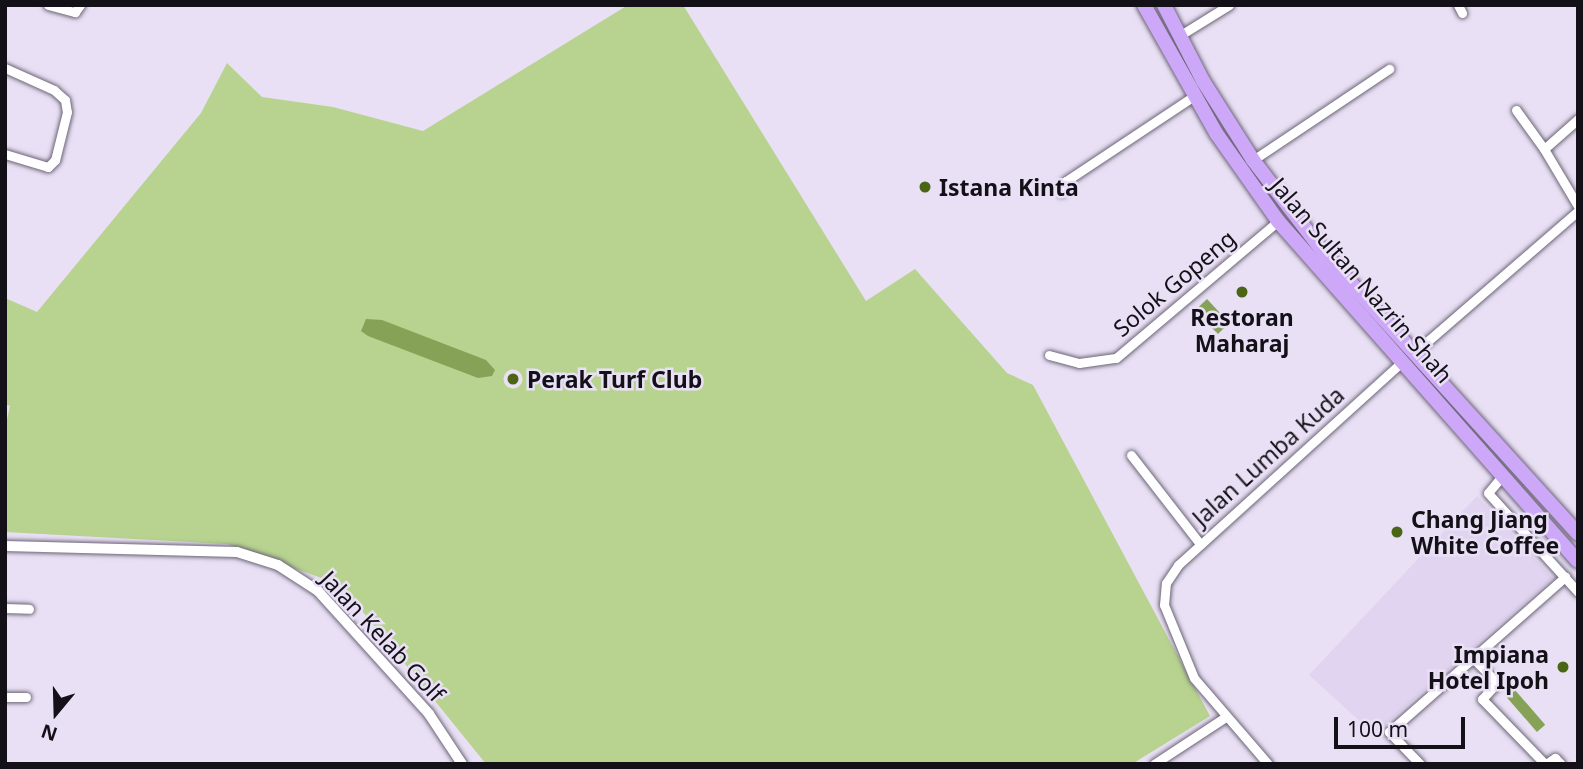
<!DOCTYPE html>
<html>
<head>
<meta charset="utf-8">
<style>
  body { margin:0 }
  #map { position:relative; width:1583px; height:769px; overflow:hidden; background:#e9e0f5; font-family:"Noto Sans",sans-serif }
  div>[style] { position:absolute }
  .built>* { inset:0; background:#e0d4f0 }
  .green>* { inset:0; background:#b7d38f }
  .water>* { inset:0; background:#85a256; transform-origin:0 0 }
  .roads { filter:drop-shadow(0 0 2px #6d6577) drop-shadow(0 0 2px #6d6577) }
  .minor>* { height:9px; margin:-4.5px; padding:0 4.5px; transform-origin:4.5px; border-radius:4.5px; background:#fff }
  .tertiary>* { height:10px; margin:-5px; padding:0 5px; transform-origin:5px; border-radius:5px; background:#fff }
  .trunk>* { height:14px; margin:-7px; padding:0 7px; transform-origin:7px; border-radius:7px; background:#cea8f8 }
  .dots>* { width:19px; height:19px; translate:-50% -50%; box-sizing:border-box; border:4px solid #e9e0f5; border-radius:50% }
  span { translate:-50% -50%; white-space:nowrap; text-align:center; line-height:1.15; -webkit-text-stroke:5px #e9e0f5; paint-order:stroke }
  .poi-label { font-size:23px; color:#131017; font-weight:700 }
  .left { translate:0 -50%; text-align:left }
  .right { translate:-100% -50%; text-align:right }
  .street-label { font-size:23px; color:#131017 }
  .frame { position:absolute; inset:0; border:7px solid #131017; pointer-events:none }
  .north { position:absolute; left:21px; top:678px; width:70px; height:70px; -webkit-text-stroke:5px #e9e0f5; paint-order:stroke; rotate:199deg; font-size:19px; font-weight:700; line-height:28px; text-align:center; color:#131017 }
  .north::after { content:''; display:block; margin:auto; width:24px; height:32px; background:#131017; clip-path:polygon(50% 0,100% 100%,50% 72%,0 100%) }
  .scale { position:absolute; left:1334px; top:717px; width:131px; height:32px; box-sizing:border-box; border:4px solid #131017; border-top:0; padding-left:9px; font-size:21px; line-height:24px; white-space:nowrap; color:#131017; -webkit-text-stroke:5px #e9e0f5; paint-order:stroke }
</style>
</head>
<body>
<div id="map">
  <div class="built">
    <div style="clip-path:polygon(1477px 496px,1553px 578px,1374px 734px,1309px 675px)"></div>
  </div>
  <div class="green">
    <div style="clip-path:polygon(628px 5px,683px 5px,866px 301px,915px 269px,1007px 373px,1033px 385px,1210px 716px,1132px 764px,486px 764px,341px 585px,227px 544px,5px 532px,5px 428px,10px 406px,5px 404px,5px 298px,37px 312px,201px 113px,227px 63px,262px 97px,333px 107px,423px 131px)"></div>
  </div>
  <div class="water">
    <div style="left:1207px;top:299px;width:33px;height:16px;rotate:47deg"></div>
    <div style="clip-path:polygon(366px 319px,382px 320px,486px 360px,495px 370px,492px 376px,478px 378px,368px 336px,361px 331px)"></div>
    <div style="left:1515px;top:690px;width:46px;height:11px;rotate:49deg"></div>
  </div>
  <div class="roads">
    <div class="minor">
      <div style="left:48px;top:5px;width:28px;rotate:15deg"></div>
      <div style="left:75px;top:12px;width:9px;rotate:-54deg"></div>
      <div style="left:1458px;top:5px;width:9px;rotate:63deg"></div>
      <div style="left:1179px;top:36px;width:59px;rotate:-31.8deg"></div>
      <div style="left:5px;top:68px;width:54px;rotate:24.2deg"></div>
      <div style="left:54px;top:90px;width:15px;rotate:42deg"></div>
      <div style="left:65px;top:100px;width:12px;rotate:81deg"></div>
      <div style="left:67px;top:112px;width:49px;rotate:104deg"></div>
      <div style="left:55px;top:160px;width:10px;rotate:135deg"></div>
      <div style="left:48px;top:167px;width:45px;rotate:-163.2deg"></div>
      <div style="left:1516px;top:110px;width:48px;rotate:54.3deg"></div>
      <div style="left:1578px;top:119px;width:45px;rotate:138.6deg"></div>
      <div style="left:1544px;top:149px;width:66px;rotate:59.2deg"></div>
      <div style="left:1253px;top:160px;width:164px;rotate:-33.8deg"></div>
      <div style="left:1061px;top:192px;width:12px;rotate:-66deg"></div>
      <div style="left:1066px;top:181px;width:154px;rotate:-33.6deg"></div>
      <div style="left:1414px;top:353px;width:217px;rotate:-40.9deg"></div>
      <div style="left:1049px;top:355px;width:31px;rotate:15deg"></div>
      <div style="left:1079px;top:363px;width:37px;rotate:-8deg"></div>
      <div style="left:1116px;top:358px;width:212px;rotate:-40.2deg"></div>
      <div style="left:1131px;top:455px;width:113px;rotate:52.2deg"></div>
      <div style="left:1503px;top:475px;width:23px;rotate:130deg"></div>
      <div style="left:1488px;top:493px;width:134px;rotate:47.7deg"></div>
      <div style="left:5px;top:608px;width:24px;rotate:2deg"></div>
      <div style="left:1473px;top:658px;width:35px;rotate:46deg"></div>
      <div style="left:1497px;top:683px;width:22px;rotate:133deg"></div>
      <div style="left:1482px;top:699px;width:91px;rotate:45.9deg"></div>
      <div style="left:5px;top:697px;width:21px"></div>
      <div style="left:1154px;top:764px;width:84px;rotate:-33.3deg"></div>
      <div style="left:1268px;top:764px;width:113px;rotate:-130.7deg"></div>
      <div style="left:1194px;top:678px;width:79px;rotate:-112.3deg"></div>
      <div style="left:1164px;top:605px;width:22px;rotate:-85deg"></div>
      <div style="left:1166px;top:583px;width:22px;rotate:-56deg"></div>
      <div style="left:1178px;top:565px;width:301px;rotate:-42.2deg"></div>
      <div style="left:1420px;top:764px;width:45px;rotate:-134.1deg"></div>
      <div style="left:1389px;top:732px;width:235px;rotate:-41.4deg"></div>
      <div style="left:1546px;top:764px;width:11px;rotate:-34deg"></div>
      <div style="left:1555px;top:758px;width:8px;rotate:45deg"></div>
    </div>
    <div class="tertiary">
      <div style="left:5px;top:546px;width:232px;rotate:1.5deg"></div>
      <div style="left:237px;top:552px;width:43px;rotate:17.6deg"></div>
      <div style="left:278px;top:565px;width:48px;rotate:33deg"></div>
      <div style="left:318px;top:591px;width:166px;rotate:47.9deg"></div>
      <div style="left:429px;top:714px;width:60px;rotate:56.6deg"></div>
    </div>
    <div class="trunk">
      <div style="left:1144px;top:5px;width:147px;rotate:60.6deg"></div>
      <div style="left:1216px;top:133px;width:108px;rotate:54.8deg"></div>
      <div style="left:1278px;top:221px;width:453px;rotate:48.6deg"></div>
      <div style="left:1164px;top:5px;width:85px;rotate:62.8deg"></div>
      <div style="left:1203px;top:81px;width:93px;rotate:57.7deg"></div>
      <div style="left:1253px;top:160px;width:123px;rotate:52.6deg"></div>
      <div style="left:1328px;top:258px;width:372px;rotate:47.8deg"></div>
    </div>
  </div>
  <div class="dots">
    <div style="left:925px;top:187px;background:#4a6515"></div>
    <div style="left:1242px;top:292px;background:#4a6515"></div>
    <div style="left:513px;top:379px;background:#4a6515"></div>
    <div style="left:1397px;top:532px;background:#4a6515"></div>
    <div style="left:1563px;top:667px;background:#4a6515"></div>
  </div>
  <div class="poi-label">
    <span class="left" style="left:939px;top:187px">Istana Kinta</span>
    <span style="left:1242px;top:330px">Restoran<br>Maharaj</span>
    <span class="left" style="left:527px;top:379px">Perak Turf Club</span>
    <span class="left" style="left:1411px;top:532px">Chang Jiang<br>White Coffee</span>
    <span class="right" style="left:1549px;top:667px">Impiana<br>Hotel Ipoh</span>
  </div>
  <div class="street-label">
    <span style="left:1362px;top:280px;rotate:49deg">Jalan Sultan Nazrin Shah</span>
    <span style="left:1174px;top:283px;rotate:-40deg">Solok Gopeng</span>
    <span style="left:1268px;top:456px;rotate:-42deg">Jalan Lumba Kuda</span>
    <span style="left:383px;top:636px;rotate:47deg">Jalan Kelab Golf</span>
  </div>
  <div class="frame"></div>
  <div class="north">N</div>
  <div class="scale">100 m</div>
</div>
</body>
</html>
